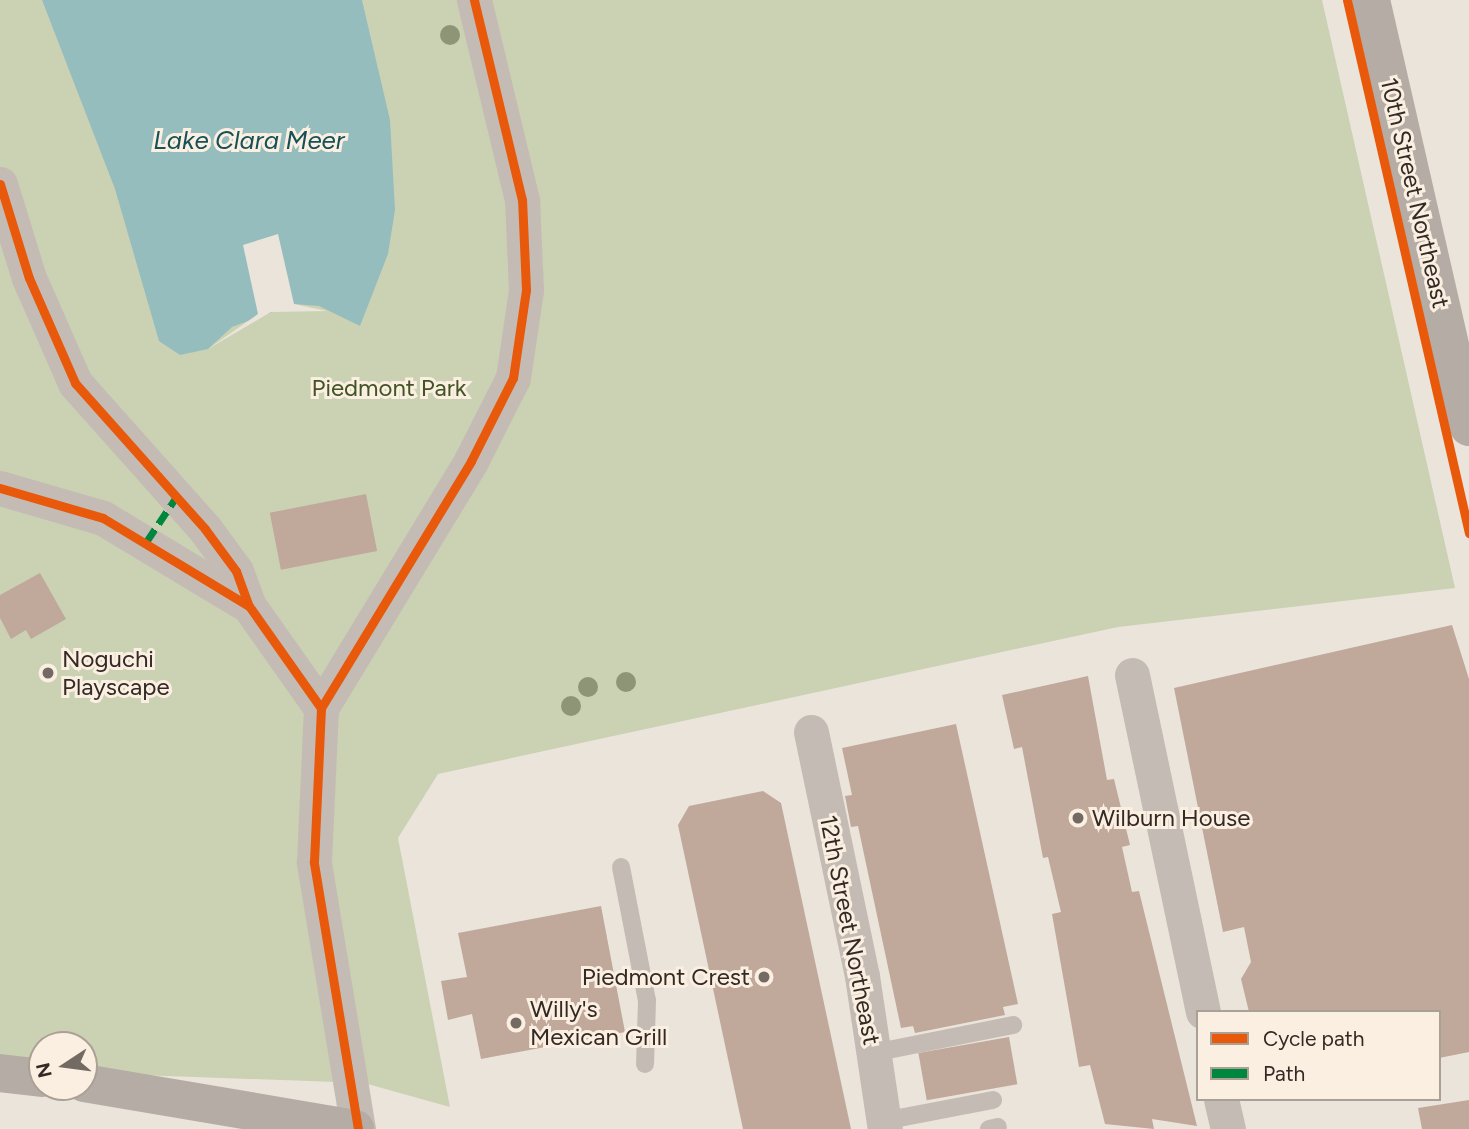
<!DOCTYPE html>
<html>
<head>
<meta charset="utf-8">
<style>
  body { margin:0 }
  #map { position:relative; width:1469px; height:1129px; overflow:hidden; background:#ebe4db; font-family:Figtree,sans-serif }
  div>[style] { position:absolute }
  .green>* { inset:0; background:#cbd1b3 }
  .water>* { inset:0; background:#96bdbe }
  .pier>* { inset:0; background:#ebe4db }
  .building>* { inset:0; background:#c0a89b; transform-origin:0 0 }
  .lane>* { height:18px; margin:-9px; padding:0 9px; transform-origin:9px; border-radius:9px; background:#c4bcb4 }
  .street>* { height:35px; margin:-17.5px; padding:0 17.5px; transform-origin:17.5px; border-radius:17.5px; background:#c4bcb4 }
  .secondary>* { height:38px; margin:-19px; padding:0 19px; transform-origin:19px; border-radius:19px; background:#b5aca5 }
  .quiet>* { height:7px; margin-top:-3.5px; transform-origin:0; background:repeating-linear-gradient(90deg,#00873e 0 14px,transparent 0 21px) }
  .cycleway>* { height:9px; margin:-4.5px; padding:0 4.5px; transform-origin:4.5px; border-radius:4.5px; background:#e8590c }
  .trees>* { width:20px; height:20px; margin:-10px; border-radius:50%; background:#8e9577 }
  .dots>* { width:19px; height:19px; translate:-50% -50%; box-sizing:border-box; border:4px solid #faefe0; border-radius:50% }
  span { translate:-50% -50%; white-space:nowrap; text-align:center; line-height:1.15; -webkit-text-stroke:6px #faefe0; paint-order:stroke }
  .street-label { font-size:24px; color:#342924 }
  .park-label { font-size:24px; color:#415425 }
  .poi-label { font-size:24px; color:#342924 }
  .left { translate:0 -50%; text-align:left }
  .right { translate:-100% -50%; text-align:right }
  .water-label { font-size:26px; color:#165058; font-style:italic }
  .legend { position:absolute; left:1196px; top:1010px; width:245px; height:91px; box-sizing:border-box; background:#faefe0; border:2px solid #aba095; margin:0; padding:9px 12px; list-style:none; font-size:21px; color:#342924 }
  .legend li { display:flex; align-items:center; gap:14px; height:35px }
  .legend b { width:35px; border:2px solid #aba095 }
  .north { position:absolute; left:28px; top:1031px; width:70px; height:70px; box-sizing:border-box; background:#faefe0; border:2px solid #aba095; border-radius:50%; rotate:257deg; font-size:19px; font-weight:700; line-height:28px; text-align:center; color:#342924 }
  .north::after { content:''; display:block; margin:auto; width:24px; height:32px; background:#746a64; clip-path:polygon(50% 0,100% 100%,50% 72%,0 100%) }
</style>
</head>
<body>
<div id="map">
  <div class="green">
    <div style="clip-path:polygon(0 0,1322px 0,1455px 588px,1118px 627px,438px 774px,398px 838px,450px 1107px,364px 1083px,84px 1073px,84px 1045px,42px 1045px,42px 1071px,0 1069px)"></div>
  </div>
  <div class="water">
    <div style="clip-path:polygon(42px 0,362px 0,390px 120px,395px 210px,388px 254px,360px 326px,319px 306px,294px 304px,232px 327px,208px 349px,180px 355px,159px 341px,115px 189px)"></div>
  </div>
  <div class="pier">
    <div style="clip-path:polygon(278px 234px,294px 304px,327px 311px,271px 312px,208px 349px,258px 314px,243px 245px)"></div>
  </div>
  <div class="building">
    <div style="left:366px;top:494px;width:58px;height:98px;rotate:79deg"></div>
    <div style="clip-path:polygon(40px 573px,66px 619px,31px 639px,26px 630px,11px 639px,0 618px,0 595px)"></div>
    <div style="clip-path:polygon(1452px 625px,1469px 679px,1469px 1052px,1439px 1058px,1439px 1012px,1249px 1012px,1241px 979px,1251px 962px,1244px 927px,1223px 932px,1174px 688px)"></div>
    <div style="clip-path:polygon(1088px 676px,1107px 780px,1114px 779px,1130px 845px,1122px 847px,1132px 892px,1139px 891px,1197px 1126px,1152px 1119px,1154px 1129px,1105px 1124px,1090px 1065px,1079px 1067px,1052px 914px,1061px 912px,1048px 857px,1043px 858px,1022px 747px,1014px 749px,1002px 695px)"></div>
    <div style="clip-path:polygon(956px 724px,1018px 1004px,1003px 1007px,1005px 1015px,915px 1033px,913px 1026px,901px 1028px,858px 826px,851px 827px,845px 796px,852px 795px,842px 748px)"></div>
    <div style="clip-path:polygon(763px 791px,781px 803px,851px 1129px,743px 1129px,678px 825px,689px 806px)"></div>
    <div style="clip-path:polygon(601px 906px,625px 1032px,481px 1059px,472px 1014px,448px 1020px,441px 981px,467px 977px,458px 933px)"></div>
    <div style="left:1009px;top:1037px;width:48px;height:92px;rotate:80deg"></div>
    <div style="clip-path:polygon(1469px 1100px,1469px 1129px,1422px 1129px,1418px 1108px)"></div>
  </div>
  <div class="lane">
    <div style="left:621px;top:867px;width:136px;rotate:79deg"></div>
    <div style="left:647px;top:1001px;width:63px;rotate:91.8deg"></div>
    <div style="left:873px;top:1053px;width:143px;rotate:-11.3deg"></div>
    <div style="left:883px;top:1121px;width:112px;rotate:-10.8deg"></div>
    <div style="left:989px;top:1129px;width:9px;rotate:-13deg"></div>
  </div>
  <div class="street">
    <div style="left:0;top:184px;width:98px;rotate:72.9deg"></div>
    <div style="left:29px;top:278px;width:115px;rotate:66.3deg"></div>
    <div style="left:75px;top:383px;width:195px;rotate:48.3deg"></div>
    <div style="left:205px;top:529px;width:52px;rotate:53.6deg"></div>
    <div style="left:236px;top:571px;width:37px;rotate:70deg"></div>
    <div style="left:0;top:488px;width:107px;rotate:16.2deg"></div>
    <div style="left:103px;top:518px;width:170px;rotate:31.1deg"></div>
    <div style="left:249px;top:606px;width:125px;rotate:54.8deg"></div>
    <div style="left:1132px;top:675px;width:344px;rotate:78.1deg"></div>
    <div style="left:811px;top:732px;width:249px;rotate:78.2deg"></div>
    <div style="left:862px;top:976px;width:155px;rotate:81.5deg"></div>
    <div style="left:1221px;top:1099px;width:31px;rotate:77deg"></div>
    <div style="left:358px;top:1129px;width:271px;rotate:-99.4deg"></div>
    <div style="left:314px;top:862px;width:154px;rotate:-87.4deg"></div>
    <div style="left:321px;top:708px;width:289px;rotate:-58.7deg"></div>
    <div style="left:471px;top:461px;width:93px;rotate:-63.2deg"></div>
    <div style="left:513px;top:378px;width:89px;rotate:-81.6deg"></div>
    <div style="left:526px;top:290px;width:90px;rotate:-92.5deg"></div>
    <div style="left:522px;top:200px;width:206px;rotate:-103.5deg"></div>
  </div>
  <div class="secondary">
    <div style="left:1371px;top:0;width:438px;rotate:77.1deg"></div>
    <div style="left:0;top:1073px;width:42px;rotate:6.8deg"></div>
    <div style="left:84px;top:1083px;width:275px;rotate:9.6deg"></div>
  </div>
  <div class="quiet">
    <div style="left:147px;top:541px;width:54px;rotate:-56.3deg"></div>
  </div>
  <div class="cycleway">
    <div style="left:1347px;top:0;width:547px;rotate:77.11deg"></div>
    <div style="left:0;top:184px;width:98px;rotate:72.9deg"></div>
    <div style="left:29px;top:278px;width:115px;rotate:66.3deg"></div>
    <div style="left:75px;top:383px;width:195px;rotate:48.3deg"></div>
    <div style="left:205px;top:529px;width:52px;rotate:53.6deg"></div>
    <div style="left:236px;top:571px;width:37px;rotate:70deg"></div>
    <div style="left:0;top:488px;width:107px;rotate:16.2deg"></div>
    <div style="left:103px;top:518px;width:170px;rotate:31.1deg"></div>
    <div style="left:249px;top:606px;width:125px;rotate:54.8deg"></div>
    <div style="left:358px;top:1129px;width:271px;rotate:-99.4deg"></div>
    <div style="left:314px;top:862px;width:154px;rotate:-87.4deg"></div>
    <div style="left:321px;top:708px;width:289px;rotate:-58.7deg"></div>
    <div style="left:471px;top:461px;width:93px;rotate:-63.2deg"></div>
    <div style="left:513px;top:378px;width:89px;rotate:-81.6deg"></div>
    <div style="left:526px;top:290px;width:90px;rotate:-92.5deg"></div>
    <div style="left:522px;top:200px;width:206px;rotate:-103.5deg"></div>
  </div>
  <div class="trees">
    <div style="left:450px;top:35px"></div>
    <div style="left:626px;top:682px"></div>
    <div style="left:588px;top:687px"></div>
    <div style="left:571px;top:706px"></div>
  </div>
  <div class="dots">
    <div style="left:48px;top:673px;background:#746a64"></div>
    <div style="left:1078px;top:818px;background:#746a64"></div>
    <div style="left:764px;top:977px;background:#746a64"></div>
    <div style="left:516px;top:1023px;background:#746a64"></div>
  </div>
  <div class="street-label">
    <span style="left:1415px;top:193px;rotate:77deg">10th Street Northeast</span>
    <span style="left:850px;top:930px;rotate:79deg">12th Street Northeast</span>
  </div>
  <div class="park-label">
    <span style="left:389px;top:388px">Piedmont Park</span>
  </div>
  <div class="poi-label">
    <span class="left" style="left:62px;top:673px">Noguchi<br>Playscape</span>
    <span class="left" style="left:1092px;top:818px">Wilburn House</span>
    <span class="right" style="left:750px;top:977px">Piedmont Crest</span>
    <span class="left" style="left:530px;top:1023px">Willy's<br>Mexican Grill</span>
  </div>
  <div class="water-label">
    <span style="left:249px;top:141px">Lake Clara Meer</span>
  </div>
  <ul class="legend">
  <li><b style="height:9px;background:#e8590c"></b>Cycle path</li>
  <li><b style="height:9px;background:#00873e"></b>Path</li>
  </ul>
  <div class="north">N</div>
</div>
</body>
</html>
